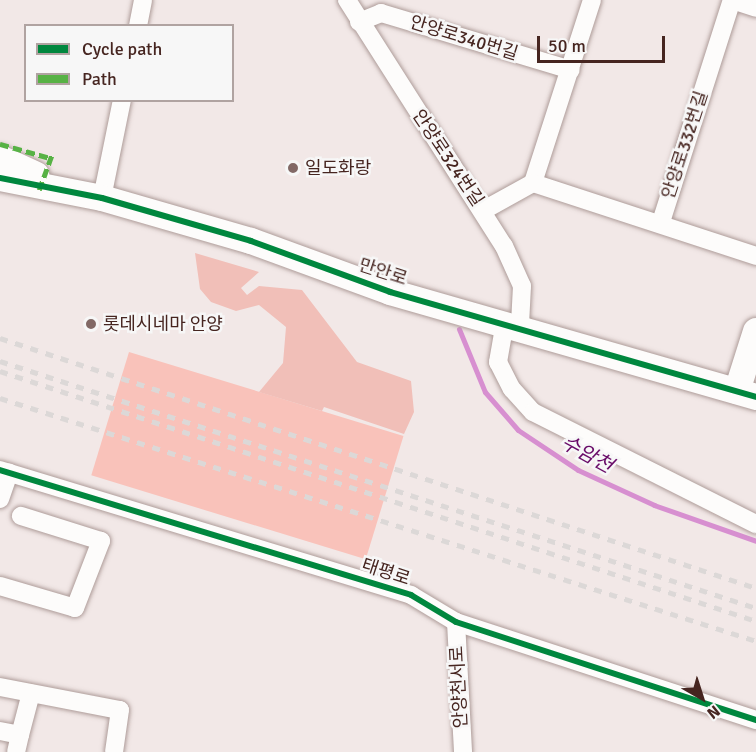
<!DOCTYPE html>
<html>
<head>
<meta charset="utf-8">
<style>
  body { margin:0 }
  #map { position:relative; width:756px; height:752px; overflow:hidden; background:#f2e8e7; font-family:Signika,"Noto Sans KR",sans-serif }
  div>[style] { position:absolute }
  .green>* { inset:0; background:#f9c2ba; transform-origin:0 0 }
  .forest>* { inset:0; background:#f1bfb8 }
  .stream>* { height:5px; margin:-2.5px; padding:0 2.5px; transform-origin:2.5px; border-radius:2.5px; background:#d78fd0 }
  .roads { filter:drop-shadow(0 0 2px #ae9c99) drop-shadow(0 0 2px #ae9c99) }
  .street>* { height:18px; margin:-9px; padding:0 9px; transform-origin:9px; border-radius:9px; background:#fdfcfb }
  .secondary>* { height:26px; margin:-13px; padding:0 13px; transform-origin:13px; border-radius:13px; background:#fdfcfb }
  .rail>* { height:4.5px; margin-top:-2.25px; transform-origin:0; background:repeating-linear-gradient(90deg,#dcd8d7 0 8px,transparent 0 16px) }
  .quiet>* { height:4.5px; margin-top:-2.25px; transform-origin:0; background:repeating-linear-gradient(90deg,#57b245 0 9px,transparent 0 13.5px) }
  .cycleway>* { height:6px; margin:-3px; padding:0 3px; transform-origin:3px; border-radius:3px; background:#00873e }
  .dots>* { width:16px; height:16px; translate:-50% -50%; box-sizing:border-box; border:3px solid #f7f7f7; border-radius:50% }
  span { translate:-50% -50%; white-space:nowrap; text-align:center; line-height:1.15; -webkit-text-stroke:5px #f7f7f7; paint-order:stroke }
  .street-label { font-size:18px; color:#462520 }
  .poi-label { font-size:18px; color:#462520 }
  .left { translate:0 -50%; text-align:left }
  .water-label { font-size:20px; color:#690b68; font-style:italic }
  .legend { position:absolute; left:24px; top:24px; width:210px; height:78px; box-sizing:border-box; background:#f7f7f7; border:2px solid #b0a3a1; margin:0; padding:8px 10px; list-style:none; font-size:18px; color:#462520 }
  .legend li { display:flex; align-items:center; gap:12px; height:30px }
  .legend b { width:30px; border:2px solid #b0a3a1 }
  .north { position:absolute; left:672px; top:668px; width:60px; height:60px; -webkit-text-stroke:4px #f7f7f7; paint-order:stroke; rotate:141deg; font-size:16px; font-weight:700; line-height:24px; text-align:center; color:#462520 }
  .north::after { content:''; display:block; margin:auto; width:21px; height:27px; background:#462520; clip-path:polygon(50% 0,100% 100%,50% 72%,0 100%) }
  .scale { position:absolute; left:537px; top:36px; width:128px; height:27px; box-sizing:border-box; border:3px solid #462520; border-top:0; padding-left:8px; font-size:18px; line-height:21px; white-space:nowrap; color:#462520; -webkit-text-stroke:4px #f7f7f7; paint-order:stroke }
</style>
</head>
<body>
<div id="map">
  <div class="green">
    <div style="left:129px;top:352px;width:287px;height:129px;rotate:17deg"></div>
  </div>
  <div class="forest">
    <div style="clip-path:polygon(195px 253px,259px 272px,241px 288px,247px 295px,259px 286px,302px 290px,357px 362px,411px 381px,414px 412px,404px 434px,324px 407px,322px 411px,259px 392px,283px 363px,286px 327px,259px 305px,236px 311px,211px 302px,200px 289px)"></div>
  </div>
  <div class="stream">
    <div style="left:459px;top:329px;width:68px;rotate:67.6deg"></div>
    <div style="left:485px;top:392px;width:50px;rotate:49deg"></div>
    <div style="left:518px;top:430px;width:72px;rotate:33.7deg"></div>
    <div style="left:578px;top:470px;width:84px;rotate:24.7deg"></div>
    <div style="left:654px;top:505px;width:108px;rotate:19.4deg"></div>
  </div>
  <div class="roads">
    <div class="street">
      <div style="left:347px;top:0;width:292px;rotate:57.5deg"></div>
      <div style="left:504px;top:246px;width:44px;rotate:65.8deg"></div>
      <div style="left:522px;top:286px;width:39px;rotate:93deg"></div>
      <div style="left:592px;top:0;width:192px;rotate:107.9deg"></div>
      <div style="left:533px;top:183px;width:235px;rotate:18.1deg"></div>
      <div style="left:732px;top:0;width:25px;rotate:18deg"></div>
      <div style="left:359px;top:22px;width:24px;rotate:-22deg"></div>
      <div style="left:381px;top:13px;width:198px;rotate:16.7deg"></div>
      <div style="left:138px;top:26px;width:26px;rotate:-79deg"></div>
      <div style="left:102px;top:198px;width:100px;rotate:-78.5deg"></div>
      <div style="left:484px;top:210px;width:56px;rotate:-28.9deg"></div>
      <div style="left:661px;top:222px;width:233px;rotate:-72.3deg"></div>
      <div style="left:505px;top:322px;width:41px;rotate:99.9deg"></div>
      <div style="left:498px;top:362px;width:30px;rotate:63deg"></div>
      <div style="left:512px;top:389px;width:31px;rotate:48deg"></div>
      <div style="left:533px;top:412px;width:250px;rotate:26.7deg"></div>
      <div style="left:0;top:470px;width:430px;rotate:16.9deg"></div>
      <div style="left:411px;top:595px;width:52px;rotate:31deg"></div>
      <div style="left:456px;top:622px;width:316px;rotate:18.1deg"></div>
      <div style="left:0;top:499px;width:28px;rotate:-71deg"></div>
      <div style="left:0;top:586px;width:78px;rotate:16.3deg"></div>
      <div style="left:75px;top:608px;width:72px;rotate:-68.8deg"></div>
      <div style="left:101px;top:541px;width:84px;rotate:-162.6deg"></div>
      <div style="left:456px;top:622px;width:130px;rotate:86.9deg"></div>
      <div style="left:0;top:687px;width:122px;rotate:10.9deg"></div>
      <div style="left:120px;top:710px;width:42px;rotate:98.1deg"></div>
      <div style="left:0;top:731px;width:20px;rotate:11deg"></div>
      <div style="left:20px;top:735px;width:17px;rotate:103deg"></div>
      <div style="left:20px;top:735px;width:43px;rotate:-75.3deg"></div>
    </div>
    <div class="secondary">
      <div style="left:0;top:158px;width:40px;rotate:25deg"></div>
      <div style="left:0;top:178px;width:104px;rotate:11.1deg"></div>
      <div style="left:102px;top:198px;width:155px;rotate:16.1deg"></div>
      <div style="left:251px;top:241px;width:148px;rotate:20.1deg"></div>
      <div style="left:390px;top:292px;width:381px;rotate:16deg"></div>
      <div style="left:737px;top:391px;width:63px;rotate:-72.4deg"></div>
    </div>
  </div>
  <div class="rail">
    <div style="left:0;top:338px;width:796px;rotate:18.3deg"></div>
    <div style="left:0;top:361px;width:795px;rotate:18.09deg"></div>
    <div style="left:0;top:371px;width:796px;rotate:18.3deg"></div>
    <div style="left:0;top:398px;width:794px;rotate:17.82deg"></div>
  </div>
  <div class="quiet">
    <div style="left:0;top:144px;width:52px;rotate:15.6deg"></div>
    <div style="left:39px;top:190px;width:38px;rotate:-70deg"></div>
  </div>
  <div class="cycleway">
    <div style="left:0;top:178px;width:104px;rotate:11.1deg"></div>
    <div style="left:102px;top:198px;width:155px;rotate:16.1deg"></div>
    <div style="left:251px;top:241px;width:148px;rotate:20.1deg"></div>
    <div style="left:390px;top:292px;width:381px;rotate:16deg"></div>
    <div style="left:0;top:470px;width:430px;rotate:16.9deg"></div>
    <div style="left:411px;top:595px;width:52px;rotate:31deg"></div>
    <div style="left:456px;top:622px;width:316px;rotate:18.1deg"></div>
  </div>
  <div class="dots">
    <div style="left:293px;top:168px;background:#826966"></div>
    <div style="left:91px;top:324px;background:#826966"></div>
  </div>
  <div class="street-label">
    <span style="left:464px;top:38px;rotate:17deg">안양로340번길</span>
    <span style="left:685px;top:145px;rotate:-72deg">안양로332번길</span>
    <span style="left:448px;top:158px;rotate:56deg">안양로324번길</span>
    <span style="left:383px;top:272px;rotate:18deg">만안로</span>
    <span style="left:386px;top:572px;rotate:18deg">태평로</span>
    <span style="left:459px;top:687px;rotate:-93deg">안양천서로</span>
  </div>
  <div class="poi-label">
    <span class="left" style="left:305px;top:168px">일도화랑</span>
    <span class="left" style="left:103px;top:324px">롯데시네마 안양</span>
  </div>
  <div class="water-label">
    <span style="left:587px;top:454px;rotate:29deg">수암천</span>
  </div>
  <ul class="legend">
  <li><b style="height:8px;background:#00873e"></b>Cycle path</li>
  <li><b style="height:8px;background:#57b245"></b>Path</li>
  </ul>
  <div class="north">N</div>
  <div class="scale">50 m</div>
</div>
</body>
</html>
